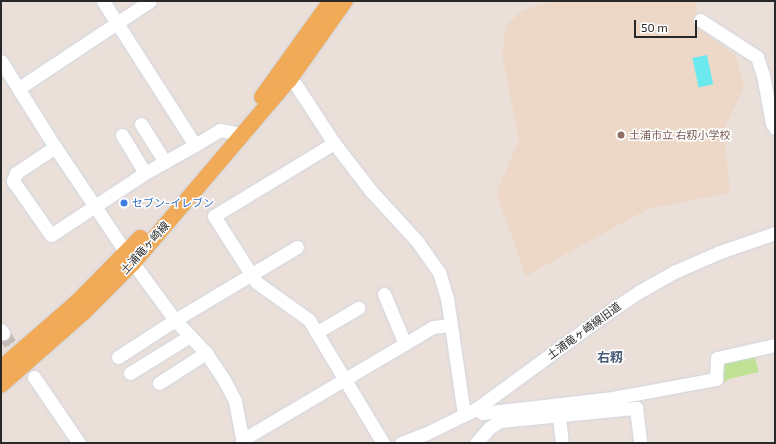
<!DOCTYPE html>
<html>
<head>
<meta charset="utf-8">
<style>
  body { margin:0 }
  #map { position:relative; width:776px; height:444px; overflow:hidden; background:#ebdfd9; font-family:"Exo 2","Noto Sans JP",sans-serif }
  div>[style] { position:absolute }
  .education>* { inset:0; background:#edd8c8 }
  .green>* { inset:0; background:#c1e295 }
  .water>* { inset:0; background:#6be9ee; transform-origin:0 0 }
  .minor-tunnel>* { height:13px; margin-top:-6.5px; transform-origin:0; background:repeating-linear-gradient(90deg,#c4bab6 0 13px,transparent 0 19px) }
  .roads { filter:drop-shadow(0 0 1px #ced6e1) drop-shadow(0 0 1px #ced6e1) }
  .minor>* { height:13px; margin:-6.5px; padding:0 6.5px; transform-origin:6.5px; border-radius:6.5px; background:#fff }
  .major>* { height:16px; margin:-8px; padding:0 8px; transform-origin:8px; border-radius:8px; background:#f0aa58 }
  .dots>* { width:11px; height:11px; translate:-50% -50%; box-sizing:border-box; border:2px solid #fff; border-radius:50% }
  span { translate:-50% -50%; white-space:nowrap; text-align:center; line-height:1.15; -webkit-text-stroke:3px #fff; paint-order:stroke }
  .education-label { font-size:11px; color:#785e54 }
  .left { translate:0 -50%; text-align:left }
  .shop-label { font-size:11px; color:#366cbe }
  .street-label { font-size:11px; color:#282828 }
  .quarter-label { font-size:13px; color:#495c78; font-weight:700 }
  .frame { position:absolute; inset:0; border:2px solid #282828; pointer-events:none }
  .scale { position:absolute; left:634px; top:20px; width:63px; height:18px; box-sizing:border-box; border:2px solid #282828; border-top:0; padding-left:5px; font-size:12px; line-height:14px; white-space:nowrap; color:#282828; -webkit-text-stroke:3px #fff; paint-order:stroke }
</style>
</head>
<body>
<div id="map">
  <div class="education">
    <div style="clip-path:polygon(550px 1px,696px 1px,699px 28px,736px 56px,744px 87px,724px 130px,730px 193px,648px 209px,526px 276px,496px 193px,519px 140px,502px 54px,506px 26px,522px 10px)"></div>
  </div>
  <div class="green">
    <div style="clip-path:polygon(754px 355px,759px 372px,729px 379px,725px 382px,719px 381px,720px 360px)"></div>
  </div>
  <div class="water">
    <div style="left:707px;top:55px;width:30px;height:15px;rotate:78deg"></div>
  </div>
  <div class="minor-tunnel">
    <div style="left:3px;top:333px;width:34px;rotate:54deg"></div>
  </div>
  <div class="roads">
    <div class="minor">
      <div style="left:700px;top:20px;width:68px;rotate:33deg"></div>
      <div style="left:757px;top:57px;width:19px;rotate:72deg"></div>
      <div style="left:763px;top:75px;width:49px;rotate:79.4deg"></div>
      <div style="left:772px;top:123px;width:6px;rotate:59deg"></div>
      <div style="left:1px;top:61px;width:102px;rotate:57.9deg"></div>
      <div style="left:55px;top:147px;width:140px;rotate:56.1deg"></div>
      <div style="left:133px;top:263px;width:71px;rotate:53.6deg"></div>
      <div style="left:175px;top:320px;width:45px;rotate:46.8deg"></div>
      <div style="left:206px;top:353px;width:32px;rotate:56deg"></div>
      <div style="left:224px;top:380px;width:24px;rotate:62deg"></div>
      <div style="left:235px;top:401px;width:43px;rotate:79.2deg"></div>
      <div style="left:282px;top:73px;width:18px;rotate:41deg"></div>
      <div style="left:296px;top:85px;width:69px;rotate:56.8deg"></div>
      <div style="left:334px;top:143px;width:61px;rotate:52.4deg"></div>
      <div style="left:371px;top:191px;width:68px;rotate:47.4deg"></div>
      <div style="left:417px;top:241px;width:38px;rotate:55deg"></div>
      <div style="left:439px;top:272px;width:27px;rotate:73deg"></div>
      <div style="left:447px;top:298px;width:118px;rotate:81.7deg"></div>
      <div style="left:19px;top:88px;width:157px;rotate:-33.6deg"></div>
      <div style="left:141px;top:124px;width:45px;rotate:57.7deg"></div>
      <div style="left:122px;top:135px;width:44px;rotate:58.8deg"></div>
      <div style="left:334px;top:143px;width:140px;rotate:148.7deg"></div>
      <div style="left:214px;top:216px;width:78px;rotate:57.5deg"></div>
      <div style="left:256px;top:282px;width:65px;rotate:35.6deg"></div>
      <div style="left:309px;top:320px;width:144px;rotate:59deg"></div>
      <div style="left:195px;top:145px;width:29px;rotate:-31deg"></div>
      <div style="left:220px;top:130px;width:15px;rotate:11deg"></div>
      <div style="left:55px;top:147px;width:47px;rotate:146.3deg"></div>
      <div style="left:16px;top:173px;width:9px;rotate:111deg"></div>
      <div style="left:13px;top:181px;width:66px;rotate:54.9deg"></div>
      <div style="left:51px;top:235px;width:113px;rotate:-33.4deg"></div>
      <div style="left:145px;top:173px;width:57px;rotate:-29.2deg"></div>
      <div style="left:195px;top:145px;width:171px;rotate:-122.6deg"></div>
      <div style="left:384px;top:294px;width:54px;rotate:67.2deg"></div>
      <div style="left:1px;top:330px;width:4px;rotate:56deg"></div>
      <div style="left:317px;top:332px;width:48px;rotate:-30.3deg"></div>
      <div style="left:118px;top:357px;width:68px;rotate:-33deg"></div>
      <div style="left:175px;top:320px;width:142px;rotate:-30.9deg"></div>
      <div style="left:130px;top:373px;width:70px;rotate:-31.7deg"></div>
      <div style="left:34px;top:377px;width:80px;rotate:55.7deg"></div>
      <div style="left:159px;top:383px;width:56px;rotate:-32.6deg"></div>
      <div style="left:476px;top:409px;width:8px;rotate:30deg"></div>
      <div style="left:483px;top:413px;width:131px;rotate:-6.6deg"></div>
      <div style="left:613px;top:398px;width:105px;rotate:-10.5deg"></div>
      <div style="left:716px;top:379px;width:21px;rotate:-87deg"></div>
      <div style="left:717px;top:358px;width:59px;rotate:-12.6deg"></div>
      <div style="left:559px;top:416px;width:27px;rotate:84deg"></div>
      <div style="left:242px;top:440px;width:222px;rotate:-30.6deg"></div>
      <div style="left:433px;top:327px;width:18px;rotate:-6deg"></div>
      <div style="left:401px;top:443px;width:26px;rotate:-21deg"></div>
      <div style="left:425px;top:434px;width:57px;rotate:-26.1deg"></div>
      <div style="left:476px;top:409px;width:157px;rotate:-36.2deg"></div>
      <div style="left:603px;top:316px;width:41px;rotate:-34.1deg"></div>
      <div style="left:637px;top:293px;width:43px;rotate:-29.6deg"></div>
      <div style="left:674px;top:272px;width:50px;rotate:-23.5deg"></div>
      <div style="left:720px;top:252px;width:58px;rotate:-19.1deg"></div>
      <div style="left:476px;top:443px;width:20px;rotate:-49deg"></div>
      <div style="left:489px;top:428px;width:13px;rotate:-32deg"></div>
      <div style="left:500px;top:421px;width:137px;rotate:-5.5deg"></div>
      <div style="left:636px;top:408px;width:35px;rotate:83deg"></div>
    </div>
    <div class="major">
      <div style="left:262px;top:97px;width:118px;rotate:-54.3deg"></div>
      <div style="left:1px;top:368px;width:98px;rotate:-40.9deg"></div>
      <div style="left:75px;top:304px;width:93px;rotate:-45.4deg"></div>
      <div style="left:1px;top:385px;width:111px;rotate:-41.3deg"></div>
      <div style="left:84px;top:312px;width:69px;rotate:-45deg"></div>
      <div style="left:133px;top:263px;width:240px;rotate:-49.6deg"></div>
      <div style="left:289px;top:80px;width:97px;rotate:-54.7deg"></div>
    </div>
  </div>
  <div class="dots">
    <div style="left:621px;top:135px;background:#8d6e63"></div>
    <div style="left:124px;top:203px;background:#3f7fe0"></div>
  </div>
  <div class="education-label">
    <span class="left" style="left:629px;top:135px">土浦市立 右籾小学校</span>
  </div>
  <div class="shop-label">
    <span class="left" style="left:132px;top:203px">セブン-イレブン</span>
  </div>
  <div class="street-label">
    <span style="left:145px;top:248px;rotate:-48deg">土浦竜ヶ崎線</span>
    <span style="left:584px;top:331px;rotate:-36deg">土浦竜ヶ崎線旧道</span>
  </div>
  <div class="quarter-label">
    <span style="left:610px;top:357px">右籾</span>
  </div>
  <div class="frame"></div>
  <div class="scale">50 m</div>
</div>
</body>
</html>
